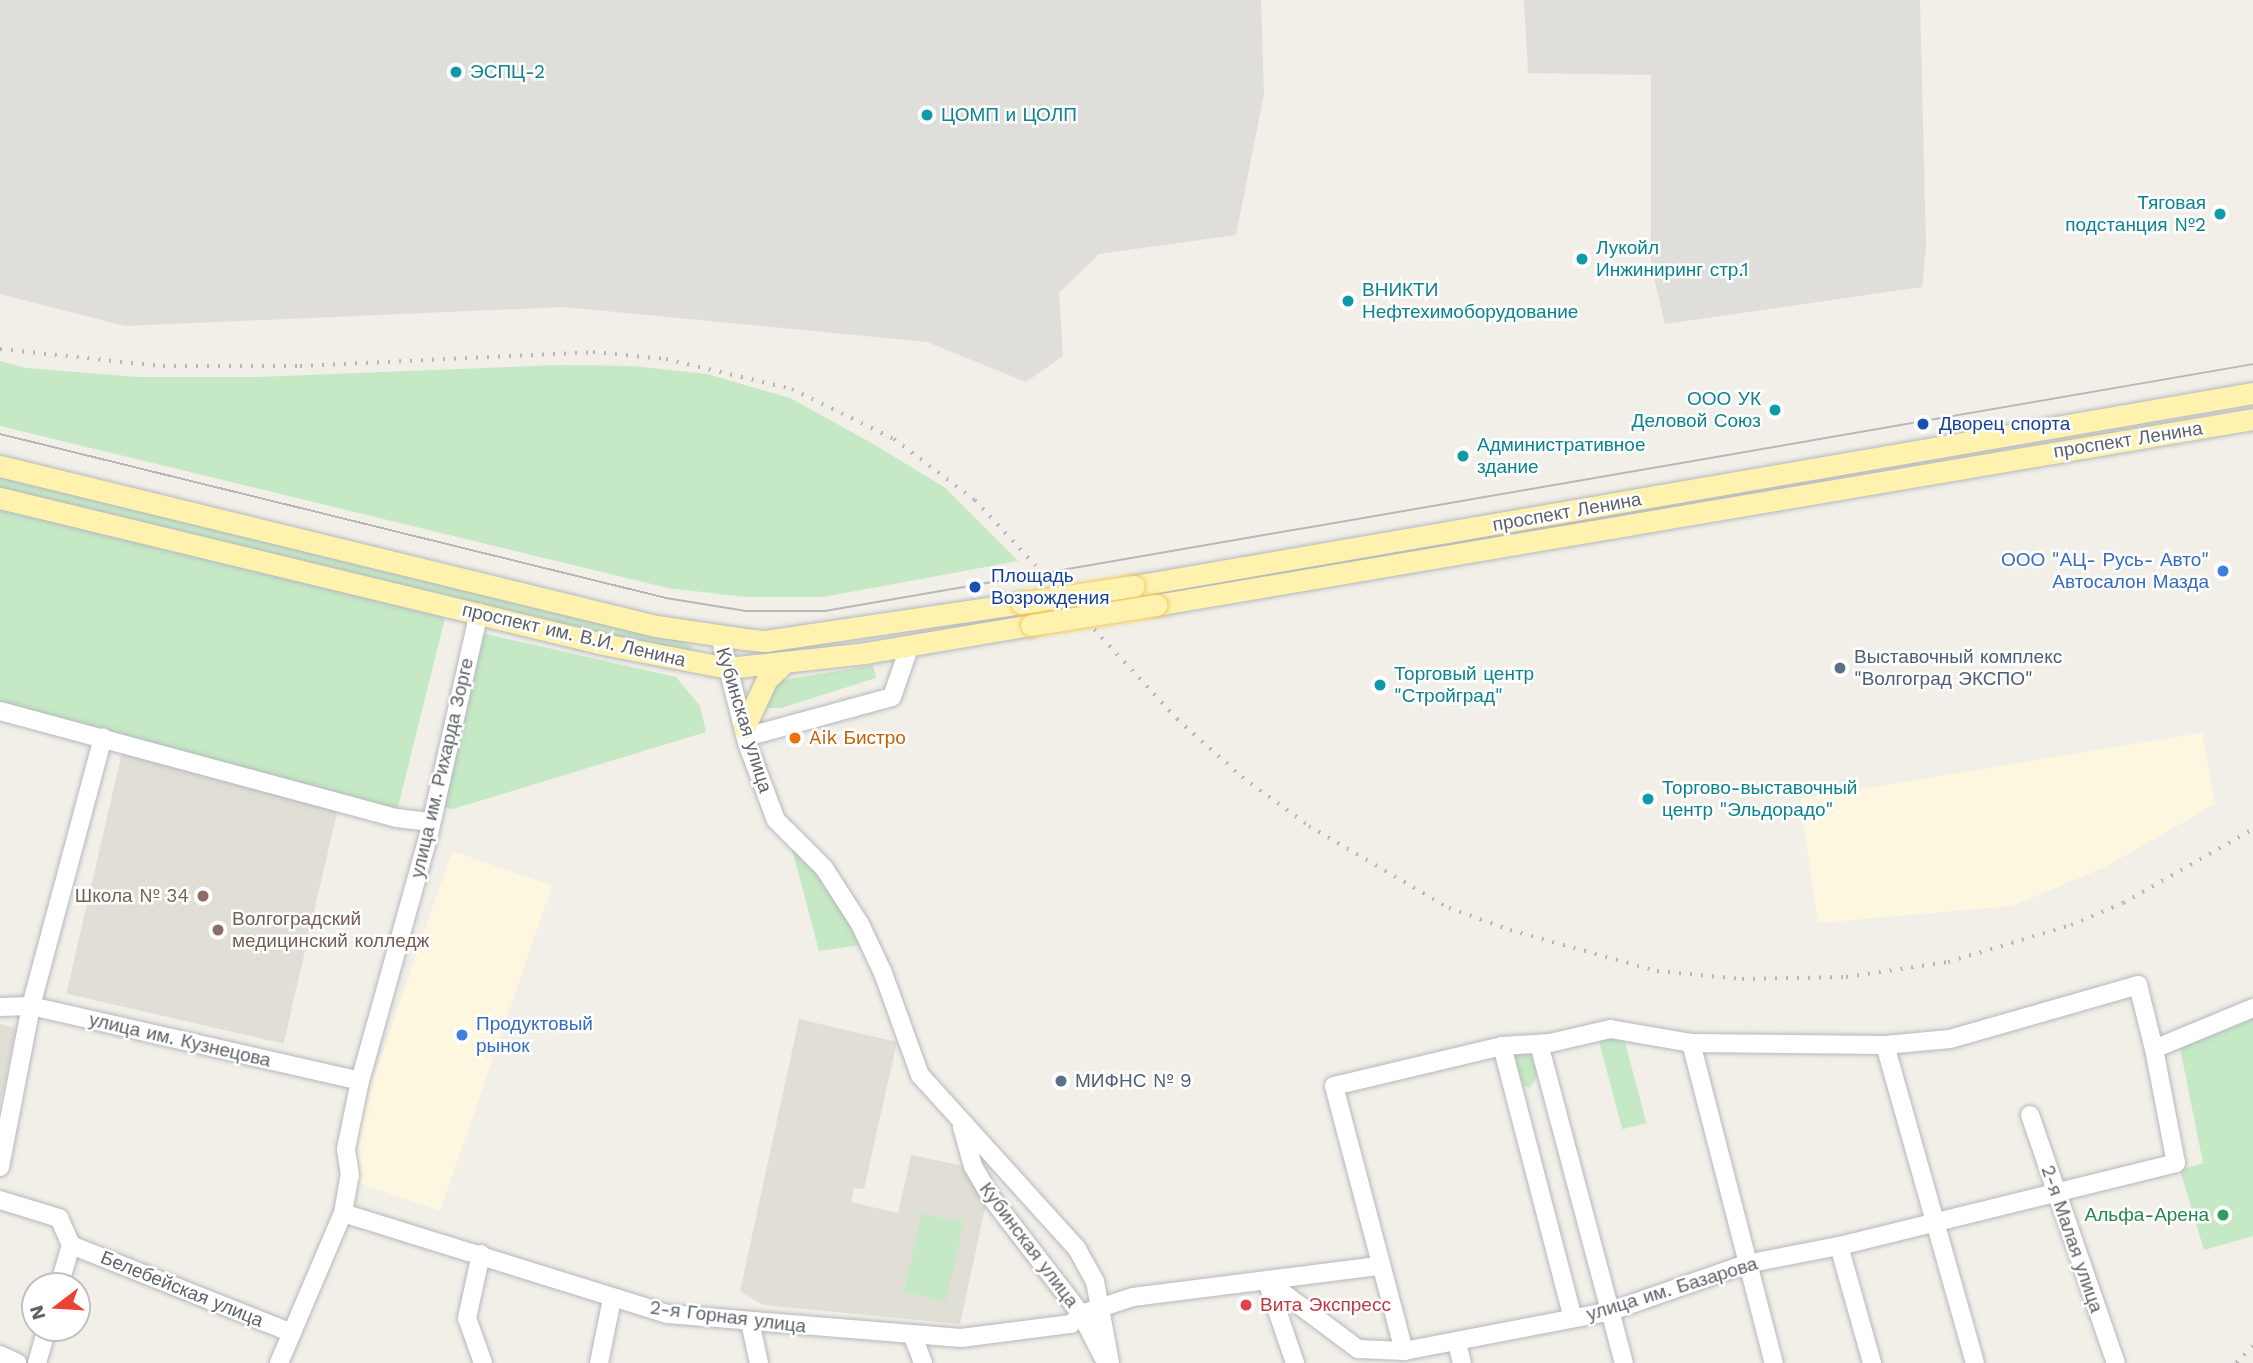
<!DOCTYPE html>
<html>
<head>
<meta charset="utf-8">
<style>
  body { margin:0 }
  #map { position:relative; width:2253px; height:1363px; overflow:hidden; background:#f1efe8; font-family:"Work Sans",sans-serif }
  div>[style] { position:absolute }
  .commercial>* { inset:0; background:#fef7e0; transform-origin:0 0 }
  .industrial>* { inset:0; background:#e0deda }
  .education>* { inset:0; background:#e1ded6; transform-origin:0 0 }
  .green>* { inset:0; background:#c5e8c5; transform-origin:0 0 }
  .roads { filter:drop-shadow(0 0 2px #b5b8bc) drop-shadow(0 0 2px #b5b8bc) }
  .minor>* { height:18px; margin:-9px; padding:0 9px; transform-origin:9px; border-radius:9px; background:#fff }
  .major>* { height:21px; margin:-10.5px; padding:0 10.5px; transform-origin:10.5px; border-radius:10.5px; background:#fff2af }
  .tram>* { height:2px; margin:-1px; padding:0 1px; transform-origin:1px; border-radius:1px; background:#b6b7b8 }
  .rail>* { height:3.5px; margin-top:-1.75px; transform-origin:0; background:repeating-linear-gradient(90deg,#b6b7b8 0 2px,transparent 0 11px) }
  .bridges { filter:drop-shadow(0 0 2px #f2c960) drop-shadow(0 0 2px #f2c960) }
  .major-bridge>* { height:21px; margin:-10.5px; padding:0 10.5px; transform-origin:10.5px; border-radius:10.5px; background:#fff2af }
  .dots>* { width:19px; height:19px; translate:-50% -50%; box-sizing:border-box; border:4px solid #fff; border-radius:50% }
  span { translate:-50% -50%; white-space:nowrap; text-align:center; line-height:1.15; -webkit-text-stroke:5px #fff; paint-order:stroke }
  .culture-label { font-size:19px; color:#0d838f }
  .left { translate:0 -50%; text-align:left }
  .right { translate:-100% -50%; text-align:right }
  .transit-label { font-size:19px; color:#164399 }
  .street-label { font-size:19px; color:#5f6368 }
  .shop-label { font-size:19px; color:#366cbe }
  .service-label { font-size:19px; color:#4e5e75 }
  .food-label { font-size:19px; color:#c56008 }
  .education-label { font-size:19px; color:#785e54 }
  .leisure-label { font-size:19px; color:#27864d }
  .health-label { font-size:19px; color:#be3a42 }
  .north { position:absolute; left:21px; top:1272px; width:70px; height:70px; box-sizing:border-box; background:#fff; border:2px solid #bfc1c3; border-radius:50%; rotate:253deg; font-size:19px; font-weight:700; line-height:28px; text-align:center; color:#5f6368 }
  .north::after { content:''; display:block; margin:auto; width:24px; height:32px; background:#ea4335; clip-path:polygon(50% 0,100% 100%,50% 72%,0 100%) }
</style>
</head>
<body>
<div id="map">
  <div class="commercial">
    <div style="clip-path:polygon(2202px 733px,2215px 804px,2103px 868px,2012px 906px,1818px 923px,1800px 799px)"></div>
    <div style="left:452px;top:851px;width:106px;height:344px;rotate:19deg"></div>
  </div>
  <div class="industrial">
    <div style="clip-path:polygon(0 0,1261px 0,1264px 94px,1236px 235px,1099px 254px,1059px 293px,1063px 356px,1026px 382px,927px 342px,564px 307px,125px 326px,0 294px)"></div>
    <div style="clip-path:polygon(1524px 0,1920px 0,1926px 247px,1922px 287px,1665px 324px,1651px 266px,1651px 75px,1528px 73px)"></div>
  </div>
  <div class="education">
    <div style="left:123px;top:748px;width:223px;height:252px;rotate:13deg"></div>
    <div style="clip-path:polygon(799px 1019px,897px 1042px,864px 1189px,854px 1188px,851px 1202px,898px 1213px,911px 1155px,964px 1166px,986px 1204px,960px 1324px,763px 1305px,740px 1291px)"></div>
    <div style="clip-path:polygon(0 1024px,16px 1028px,0 1104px)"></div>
  </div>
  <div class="green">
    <div style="clip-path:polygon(0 361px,26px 368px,138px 377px,257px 377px,560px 365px,633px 366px,707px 374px,790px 398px,868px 441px,944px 487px,1018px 561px,823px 597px,745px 597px,668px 588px,0 426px)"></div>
    <div style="clip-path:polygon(0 476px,681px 640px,693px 648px,682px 652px,0 488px)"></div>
    <div style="left:0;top:506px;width:459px;height:203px;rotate:14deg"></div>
    <div style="clip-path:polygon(477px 632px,676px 677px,700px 706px,706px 732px,453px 809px,441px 807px)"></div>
    <div style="clip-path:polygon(873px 665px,876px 678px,781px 708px,759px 708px,778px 681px)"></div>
    <div style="clip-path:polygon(789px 838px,820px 868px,867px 944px,819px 951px)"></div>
    <div style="clip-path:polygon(2253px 1019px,2253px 1236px,2204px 1250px,2180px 1170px,2203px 1163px,2180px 1048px)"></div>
    <div style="left:1623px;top:1035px;width:91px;height:25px;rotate:75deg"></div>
    <div style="clip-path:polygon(1530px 1051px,1537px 1076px,1530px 1088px,1523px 1085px,1512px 1053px)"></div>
    <div style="left:922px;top:1213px;width:43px;height:81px;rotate:13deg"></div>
  </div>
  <div class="roads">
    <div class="minor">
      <div style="left:720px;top:636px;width:110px;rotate:75.8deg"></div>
      <div style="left:747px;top:743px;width:82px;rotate:69.4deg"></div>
      <div style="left:776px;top:820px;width:68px;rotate:45deg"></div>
      <div style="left:824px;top:868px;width:67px;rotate:57.3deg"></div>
      <div style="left:860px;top:924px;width:54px;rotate:64.9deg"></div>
      <div style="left:883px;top:973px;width:109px;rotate:70.1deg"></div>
      <div style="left:920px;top:1075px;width:234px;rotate:47.9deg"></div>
      <div style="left:1077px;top:1249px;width:37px;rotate:61deg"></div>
      <div style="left:1095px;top:1281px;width:83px;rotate:79.6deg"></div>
      <div style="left:0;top:711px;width:411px;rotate:15.1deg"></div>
      <div style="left:397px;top:818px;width:34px;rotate:7deg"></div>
      <div style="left:746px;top:737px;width:151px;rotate:-15.3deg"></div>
      <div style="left:892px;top:697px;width:55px;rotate:-70.9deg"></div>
      <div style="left:0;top:1007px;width:31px;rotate:-2deg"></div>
      <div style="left:31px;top:1006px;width:337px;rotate:12.8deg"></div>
      <div style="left:1691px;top:1043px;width:331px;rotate:75.5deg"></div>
      <div style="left:1539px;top:1044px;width:330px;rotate:75.1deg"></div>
      <div style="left:1885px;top:1045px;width:330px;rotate:74.2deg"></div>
      <div style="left:1502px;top:1046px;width:281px;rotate:75.4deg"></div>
      <div style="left:2030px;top:1115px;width:262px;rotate:70.9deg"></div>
      <div style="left:962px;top:1127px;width:41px;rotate:74.2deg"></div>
      <div style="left:973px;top:1166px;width:34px;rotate:60deg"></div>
      <div style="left:990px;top:1196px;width:149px;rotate:52.4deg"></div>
      <div style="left:1081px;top:1314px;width:48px;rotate:62.9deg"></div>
      <div style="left:0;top:1167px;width:164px;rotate:-79.1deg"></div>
      <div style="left:31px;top:1006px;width:278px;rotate:-75deg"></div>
      <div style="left:0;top:1200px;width:62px;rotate:17deg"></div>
      <div style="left:59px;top:1218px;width:30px;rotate:66deg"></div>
      <div style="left:71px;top:1245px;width:43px;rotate:106.3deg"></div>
      <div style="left:343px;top:1213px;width:340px;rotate:17.3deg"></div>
      <div style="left:668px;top:1314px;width:294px;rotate:4.7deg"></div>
      <div style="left:961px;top:1338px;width:111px;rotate:-7.3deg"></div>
      <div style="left:1071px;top:1324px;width:14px;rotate:-45deg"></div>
      <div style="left:1081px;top:1314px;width:55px;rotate:-18.1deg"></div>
      <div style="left:1133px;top:1297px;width:247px;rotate:-7.2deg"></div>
      <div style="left:71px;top:1245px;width:238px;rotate:21.7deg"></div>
      <div style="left:1839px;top:1246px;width:122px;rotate:74.2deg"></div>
      <div style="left:481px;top:1254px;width:66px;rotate:102.3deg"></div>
      <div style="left:467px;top:1318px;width:48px;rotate:70.4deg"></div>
      <div style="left:1267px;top:1281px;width:114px;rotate:36.8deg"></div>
      <div style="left:1358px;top:1349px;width:46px;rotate:2.5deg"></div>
      <div style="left:1404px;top:1351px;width:211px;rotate:-10.9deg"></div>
      <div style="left:1611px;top:1311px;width:143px;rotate:-19.2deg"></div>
      <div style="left:1746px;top:1264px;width:95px;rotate:-11deg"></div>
      <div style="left:1839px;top:1246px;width:347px;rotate:-13.8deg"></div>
      <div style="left:2176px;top:1163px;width:116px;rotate:-100.9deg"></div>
      <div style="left:2154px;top:1049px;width:107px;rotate:-22.5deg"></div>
      <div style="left:1267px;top:1281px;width:87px;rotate:71.1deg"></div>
      <div style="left:750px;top:1322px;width:42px;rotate:77.6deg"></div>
      <div style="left:912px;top:1334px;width:31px;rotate:69deg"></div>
      <div style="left:1457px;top:1342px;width:22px;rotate:77deg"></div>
      <div style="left:1404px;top:1351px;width:274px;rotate:-104.8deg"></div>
      <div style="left:1334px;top:1086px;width:173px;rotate:-13.4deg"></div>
      <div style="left:1502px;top:1046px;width:48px;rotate:-3.6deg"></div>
      <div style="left:1550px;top:1043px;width:62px;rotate:-13.1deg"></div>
      <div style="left:1610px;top:1029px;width:82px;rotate:9.8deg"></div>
      <div style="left:1691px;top:1043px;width:194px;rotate:0.6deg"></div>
      <div style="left:1885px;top:1045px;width:65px;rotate:-5.3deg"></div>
      <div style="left:1950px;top:1039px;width:196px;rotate:-16deg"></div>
      <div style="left:2138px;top:985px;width:66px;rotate:76deg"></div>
      <div style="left:0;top:1355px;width:19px;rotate:25deg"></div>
      <div style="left:37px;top:1363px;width:36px;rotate:-74deg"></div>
      <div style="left:279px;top:1363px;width:163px;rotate:-66.9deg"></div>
      <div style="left:343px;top:1213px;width:39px;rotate:-80deg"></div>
      <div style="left:350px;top:1175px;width:26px;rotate:-99deg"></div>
      <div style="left:346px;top:1149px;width:69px;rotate:-78.4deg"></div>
      <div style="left:360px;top:1081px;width:256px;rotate:-74.4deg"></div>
      <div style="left:429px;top:834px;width:227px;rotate:-77.3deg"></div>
      <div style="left:599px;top:1363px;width:65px;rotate:-78.5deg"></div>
    </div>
    <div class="major">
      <div style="left:0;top:466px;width:675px;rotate:13.71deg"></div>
      <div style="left:656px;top:626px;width:90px;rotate:8.3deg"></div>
      <div style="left:745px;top:639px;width:20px;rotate:6deg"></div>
      <div style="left:765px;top:641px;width:259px;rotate:-8.4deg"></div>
      <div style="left:0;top:498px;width:620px;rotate:13.61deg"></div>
      <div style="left:603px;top:644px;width:127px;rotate:10.9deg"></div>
      <div style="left:728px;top:668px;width:138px;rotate:-6.2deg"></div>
      <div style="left:865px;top:653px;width:168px;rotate:-9.6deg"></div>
      <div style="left:1134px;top:586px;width:1136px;rotate:-9.79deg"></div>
      <div style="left:1156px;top:605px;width:1113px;rotate:-9.62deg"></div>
      <div style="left:744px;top:728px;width:54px;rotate:-64.9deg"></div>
      <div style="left:767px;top:679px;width:23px;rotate:-43deg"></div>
    </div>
  </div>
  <div class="tram">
    <div style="left:0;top:434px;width:686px;rotate:13.83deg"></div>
    <div style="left:666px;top:598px;width:81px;rotate:9.2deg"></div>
    <div style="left:746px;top:611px;width:79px"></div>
    <div style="left:825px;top:611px;width:1449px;rotate:-9.81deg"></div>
  </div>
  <div class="rail">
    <div style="left:0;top:349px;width:164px;rotate:6deg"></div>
    <div style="left:163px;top:366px;width:137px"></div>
    <div style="left:300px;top:366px;width:293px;rotate:-2.7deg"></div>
    <div style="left:593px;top:352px;width:73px;rotate:5.5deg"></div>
    <div style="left:666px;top:359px;width:130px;rotate:13.4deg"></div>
    <div style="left:792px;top:389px;width:114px;rotate:26.1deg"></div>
    <div style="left:894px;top:439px;width:101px;rotate:37deg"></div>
    <div style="left:975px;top:500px;width:298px;rotate:47.3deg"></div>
    <div style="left:1177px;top:719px;width:87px;rotate:41.7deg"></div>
    <div style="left:1242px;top:777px;width:83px;rotate:36.2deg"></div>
    <div style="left:1309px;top:826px;width:162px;rotate:30.4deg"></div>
    <div style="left:1449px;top:908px;width:65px;rotate:19.8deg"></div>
    <div style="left:1510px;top:930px;width:153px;rotate:15.6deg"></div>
    <div style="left:1657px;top:971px;width:85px;rotate:5.4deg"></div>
    <div style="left:1742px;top:979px;width:104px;rotate:-1.1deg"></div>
    <div style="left:1846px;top:977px;width:103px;rotate:-8.4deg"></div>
    <div style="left:1948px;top:962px;width:128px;rotate:-16.7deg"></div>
    <div style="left:2071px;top:925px;width:56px;rotate:-22.9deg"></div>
    <div style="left:2123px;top:903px;width:150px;rotate:-29.6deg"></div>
    <div style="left:2236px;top:1363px;width:24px;rotate:-45deg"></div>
  </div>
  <div class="bridges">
    <div class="major-bridge">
      <div style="left:1021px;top:603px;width:114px;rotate:-8.6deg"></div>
      <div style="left:1031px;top:625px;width:127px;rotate:-9.1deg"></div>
    </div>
  </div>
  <div class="dots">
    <div style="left:456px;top:72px;background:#0f9aa8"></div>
    <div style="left:927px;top:115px;background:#0f9aa8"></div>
    <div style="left:2220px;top:214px;background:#0f9aa8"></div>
    <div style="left:1582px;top:259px;background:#0f9aa8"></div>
    <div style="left:1348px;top:301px;background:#0f9aa8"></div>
    <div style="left:1775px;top:410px;background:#0f9aa8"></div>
    <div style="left:1923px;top:424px;background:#1a4fb4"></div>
    <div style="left:1463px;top:456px;background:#0f9aa8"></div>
    <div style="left:2223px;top:571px;background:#3f7fe0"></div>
    <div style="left:975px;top:587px;background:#1a4fb4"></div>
    <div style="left:1840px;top:668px;background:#5c6f8a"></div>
    <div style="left:1380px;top:685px;background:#0f9aa8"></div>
    <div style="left:795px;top:738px;background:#e8710a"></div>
    <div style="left:1648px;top:799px;background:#0f9aa8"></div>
    <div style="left:203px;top:896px;background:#8d6e63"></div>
    <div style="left:218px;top:930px;background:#8d6e63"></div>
    <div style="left:462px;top:1035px;background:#3f7fe0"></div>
    <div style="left:1061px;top:1081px;background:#5c6f8a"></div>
    <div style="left:2223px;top:1215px;background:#2e9e5b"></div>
    <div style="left:1246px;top:1305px;background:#e0444e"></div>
  </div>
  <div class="culture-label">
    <span class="left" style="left:470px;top:72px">ЭСПЦ-2</span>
    <span class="left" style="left:941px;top:115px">ЦОМП и ЦОЛП</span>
    <span class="right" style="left:2206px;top:214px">Тяговая<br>подстанция №2</span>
    <span class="left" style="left:1596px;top:259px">Лукойл<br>Инжиниринг стр.1</span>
    <span class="left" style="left:1362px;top:301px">ВНИКТИ<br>Нефтехимоборудование</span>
    <span class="right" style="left:1761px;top:410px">ООО УК<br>Деловой Союз</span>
    <span class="left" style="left:1477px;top:456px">Административное<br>здание</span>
    <span class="left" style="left:1394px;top:685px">Торговый центр<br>"Стройград"</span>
    <span class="left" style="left:1662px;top:799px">Торгово-выставочный<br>центр "Эльдорадо"</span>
  </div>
  <div class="transit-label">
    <span class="left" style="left:1939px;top:424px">Дворец спорта</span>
    <span class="left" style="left:991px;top:587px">Площадь<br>Возрождения</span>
  </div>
  <div class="street-label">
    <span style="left:2128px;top:440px;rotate:-9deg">проспект Ленина</span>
    <span style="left:1567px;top:512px;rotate:-10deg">проспект Ленина</span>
    <span style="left:574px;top:635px;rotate:13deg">проспект им. В.И. Ленина</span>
    <span style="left:744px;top:720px;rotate:73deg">Кубинская улица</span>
    <span style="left:442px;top:768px;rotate:-77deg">улица им. Рихарда Зорге</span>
    <span style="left:180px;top:1040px;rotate:13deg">улица им. Кузнецова</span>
    <span style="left:2072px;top:1239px;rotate:71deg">2-я Малая улица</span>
    <span style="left:1029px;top:1245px;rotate:53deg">Кубинская улица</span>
    <span style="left:182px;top:1289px;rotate:22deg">Белебейская улица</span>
    <span style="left:1672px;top:1289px;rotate:-17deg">улица им. Базарова</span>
    <span style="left:728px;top:1317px;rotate:7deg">2-я Горная улица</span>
  </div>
  <div class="shop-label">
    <span class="right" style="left:2209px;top:571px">ООО "АЦ- Русь- Авто"<br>Автосалон Мазда</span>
    <span class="left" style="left:476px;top:1035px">Продуктовый<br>рынок</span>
  </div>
  <div class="service-label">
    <span class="left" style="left:1854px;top:668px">Выставочный комплекс<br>"Волгоград ЭКСПО"</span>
    <span class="left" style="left:1075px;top:1081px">МИФНС № 9</span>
  </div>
  <div class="food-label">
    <span class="left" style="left:809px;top:738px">Aik Бистро</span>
  </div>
  <div class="education-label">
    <span class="right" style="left:189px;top:896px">Школа № 34</span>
    <span class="left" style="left:232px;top:930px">Волгоградский<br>медицинский колледж</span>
  </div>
  <div class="leisure-label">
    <span class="right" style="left:2209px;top:1215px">Альфа-Арена</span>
  </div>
  <div class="health-label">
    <span class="left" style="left:1260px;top:1305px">Вита Экспресс</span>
  </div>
  <div class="north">N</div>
</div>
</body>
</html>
